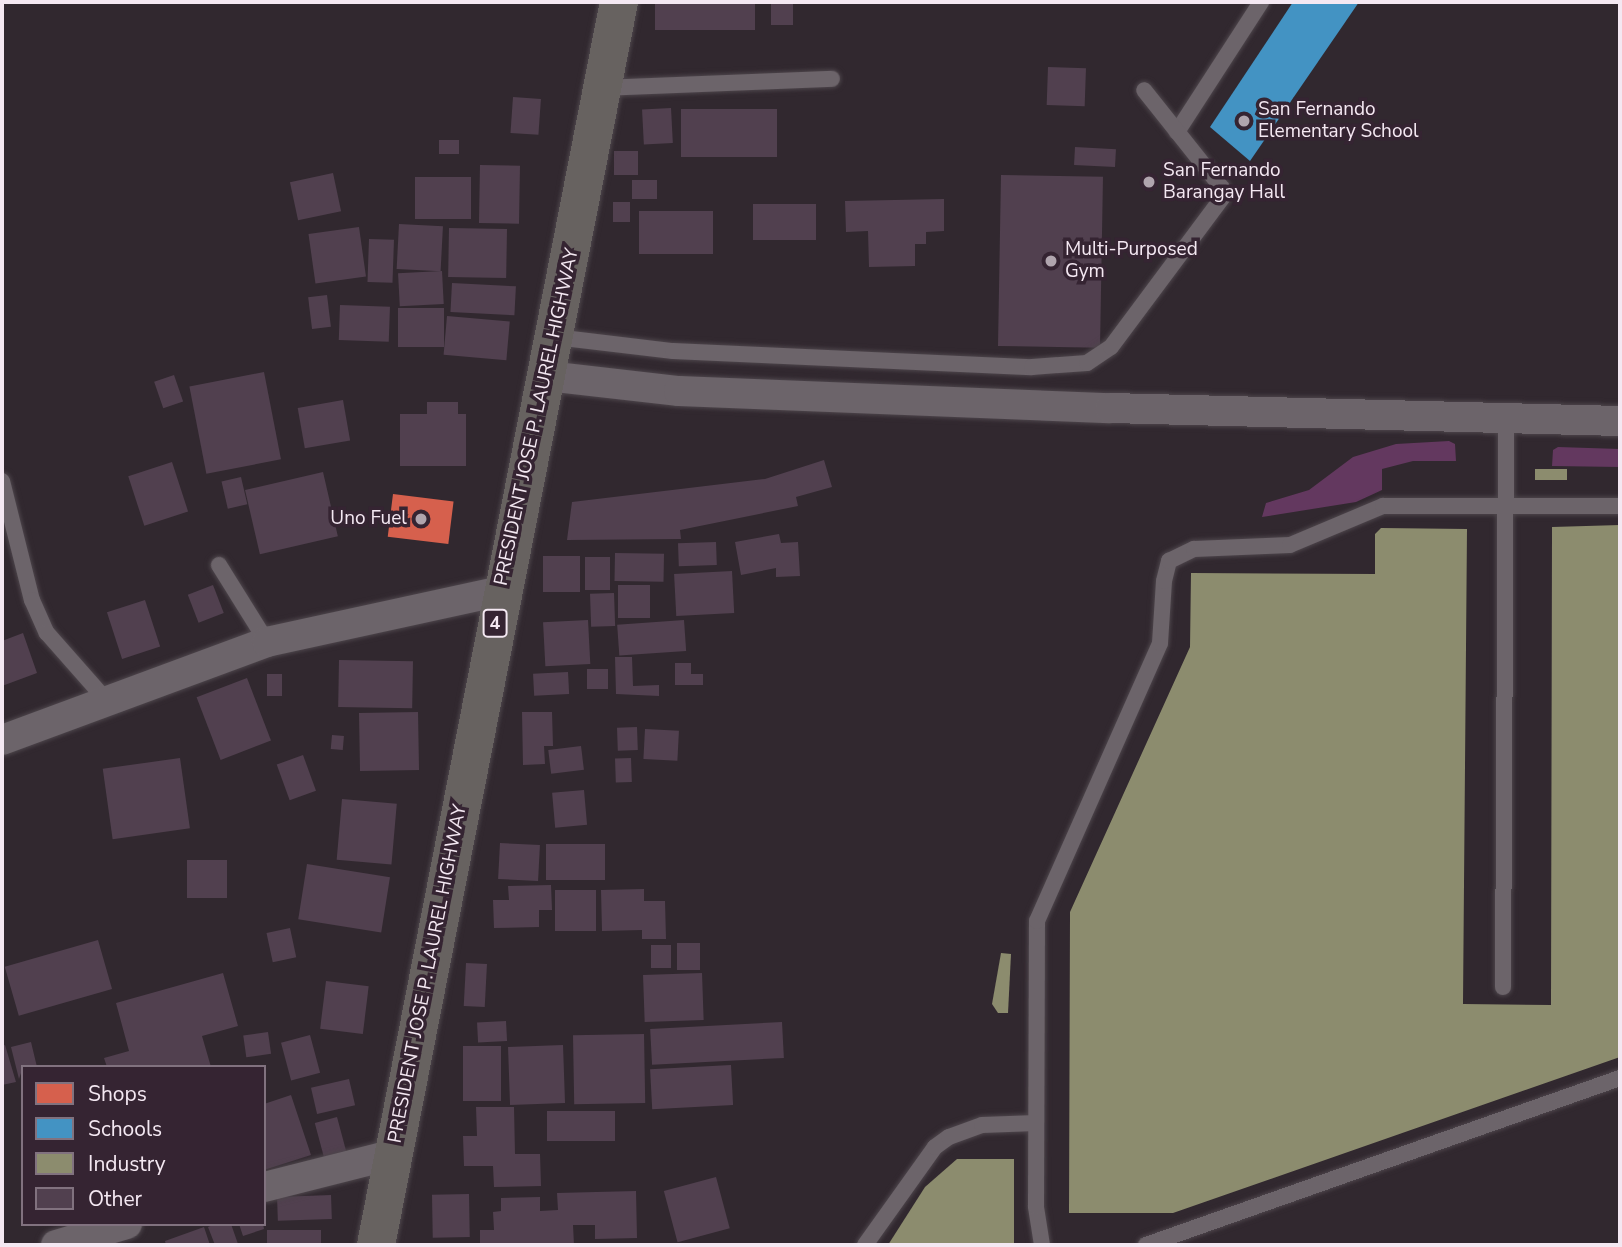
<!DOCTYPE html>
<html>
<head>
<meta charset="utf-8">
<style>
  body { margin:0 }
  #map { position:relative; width:1622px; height:1247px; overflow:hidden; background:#31282f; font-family:"Nunito Sans",sans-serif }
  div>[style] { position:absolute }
  .green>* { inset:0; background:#63385f }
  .shops>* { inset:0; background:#d6604d; transform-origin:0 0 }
  .schools>* { inset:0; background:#4393c3 }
  .industry>* { inset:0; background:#8c8c6e; transform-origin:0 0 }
  .building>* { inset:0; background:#51404f; transform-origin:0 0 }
  .roads { filter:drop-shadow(0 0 2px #4d454b) drop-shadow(0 0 2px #4d454b) }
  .service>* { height:16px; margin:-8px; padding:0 8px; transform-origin:8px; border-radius:8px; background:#6c646a }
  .minor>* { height:30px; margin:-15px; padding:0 15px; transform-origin:15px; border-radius:15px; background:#6c646a }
  .trunk>* { height:38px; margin:-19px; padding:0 19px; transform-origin:19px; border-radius:19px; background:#676260 }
  .dots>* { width:19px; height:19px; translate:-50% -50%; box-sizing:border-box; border:4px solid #352432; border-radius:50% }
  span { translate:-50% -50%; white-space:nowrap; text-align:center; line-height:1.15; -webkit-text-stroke:7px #352432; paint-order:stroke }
  .shield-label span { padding:2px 5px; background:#352432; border:2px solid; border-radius:5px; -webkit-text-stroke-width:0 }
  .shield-label { font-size:18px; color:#f4e8f2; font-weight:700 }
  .poi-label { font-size:19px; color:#f4e8f2 }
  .left { translate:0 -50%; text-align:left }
  .right { translate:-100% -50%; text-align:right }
  .street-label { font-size:19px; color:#f4e8f2 }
  .frame { position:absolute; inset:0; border:4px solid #f4e8f2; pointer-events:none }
  .legend { position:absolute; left:21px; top:1065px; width:245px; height:161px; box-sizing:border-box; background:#352432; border:2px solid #81727f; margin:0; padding:9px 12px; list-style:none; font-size:21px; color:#f4e8f2 }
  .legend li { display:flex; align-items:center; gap:14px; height:35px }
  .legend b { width:35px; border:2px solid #81727f }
</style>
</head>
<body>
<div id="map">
  <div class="green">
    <div style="clip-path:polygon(1449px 441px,1455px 444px,1456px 461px,1413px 461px,1382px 469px,1382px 490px,1356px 502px,1262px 517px,1266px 503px,1309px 490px,1353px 457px,1396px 444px)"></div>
    <div style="clip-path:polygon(1558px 447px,1620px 449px,1620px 467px,1552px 466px,1553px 450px)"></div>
  </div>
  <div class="shops">
    <div style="left:393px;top:494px;width:61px;height:43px;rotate:7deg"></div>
  </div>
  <div class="schools">
    <div style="clip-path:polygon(1293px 2px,1359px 2px,1250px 161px,1210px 127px)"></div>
  </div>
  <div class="industry">
    <div style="left:1535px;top:469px;width:32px;height:11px"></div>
    <div style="clip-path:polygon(1620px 525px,1620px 1057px,1173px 1213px,1069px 1213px,1070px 912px,1190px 647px,1191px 573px,1375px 574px,1375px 534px,1381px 528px,1467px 529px,1463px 1004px,1551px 1005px,1552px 527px)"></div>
    <div style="clip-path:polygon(1001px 953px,1011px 954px,1008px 1013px,998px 1013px,992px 1004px)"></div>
    <div style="clip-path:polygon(957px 1159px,1014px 1159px,1014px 1245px,888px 1245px,925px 1187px)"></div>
  </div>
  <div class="building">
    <div style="left:655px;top:2px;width:100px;height:28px"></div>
    <div style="left:771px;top:4px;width:22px;height:21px"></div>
    <div style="left:1048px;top:67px;width:38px;height:38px;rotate:2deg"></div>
    <div style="left:513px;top:97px;width:28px;height:36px;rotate:4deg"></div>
    <div style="left:671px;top:108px;width:35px;height:29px;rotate:87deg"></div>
    <div style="left:681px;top:109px;width:96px;height:48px"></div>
    <div style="left:439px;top:140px;width:20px;height:14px"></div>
    <div style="left:1075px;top:147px;width:41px;height:18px;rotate:3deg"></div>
    <div style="left:614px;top:151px;width:24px;height:24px"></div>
    <div style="left:480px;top:165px;width:40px;height:58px;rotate:1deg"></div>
    <div style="left:333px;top:173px;width:39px;height:44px;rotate:78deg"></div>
    <div style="left:1001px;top:175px;width:102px;height:171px;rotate:1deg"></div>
    <div style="left:415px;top:177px;width:56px;height:42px"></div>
    <div style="left:632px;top:180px;width:25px;height:19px"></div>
    <div style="clip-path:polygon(944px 199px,944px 231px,926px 232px,926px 244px,915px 244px,915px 266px,869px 267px,868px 231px,846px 232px,845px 201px)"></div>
    <div style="left:613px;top:202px;width:17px;height:20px"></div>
    <div style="left:753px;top:204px;width:63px;height:36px"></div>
    <div style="left:639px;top:211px;width:74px;height:43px"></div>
    <div style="left:399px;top:224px;width:44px;height:45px;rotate:3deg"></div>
    <div style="left:359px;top:227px;width:50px;height:51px;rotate:82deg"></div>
    <div style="left:449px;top:228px;width:58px;height:49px;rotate:1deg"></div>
    <div style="left:369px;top:239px;width:25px;height:43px;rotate:2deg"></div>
    <div style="left:442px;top:271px;width:33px;height:44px;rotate:87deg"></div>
    <div style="left:452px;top:283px;width:64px;height:29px;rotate:3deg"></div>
    <div style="left:327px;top:295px;width:32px;height:19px;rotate:83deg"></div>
    <div style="left:340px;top:305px;width:50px;height:35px;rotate:2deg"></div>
    <div style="left:398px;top:308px;width:46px;height:39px"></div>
    <div style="left:447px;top:316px;width:63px;height:39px;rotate:5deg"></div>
    <div style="left:264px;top:372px;width:89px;height:76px;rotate:79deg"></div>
    <div style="left:174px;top:375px;width:28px;height:21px;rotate:71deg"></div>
    <div style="left:343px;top:400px;width:41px;height:46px;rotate:80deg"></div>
    <div style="clip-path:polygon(427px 402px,458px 402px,458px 414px,466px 414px,466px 466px,400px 466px,400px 414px,427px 414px)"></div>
    <div style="clip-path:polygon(824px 460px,832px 487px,796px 497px,798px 506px,680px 530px,681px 539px,567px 540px,572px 502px,765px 479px)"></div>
    <div style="left:172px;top:462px;width:52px;height:46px;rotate:72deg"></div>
    <div style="left:323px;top:472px;width:66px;height:80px;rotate:77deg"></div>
    <div style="left:241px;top:477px;width:28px;height:20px;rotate:77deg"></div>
    <div style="clip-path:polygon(779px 534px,781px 543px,798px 542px,800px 576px,776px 577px,776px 568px,741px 575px,735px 542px)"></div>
    <div style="left:716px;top:542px;width:23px;height:38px;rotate:88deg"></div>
    <div style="left:615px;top:553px;width:49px;height:28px;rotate:1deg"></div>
    <div style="left:543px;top:556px;width:37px;height:36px"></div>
    <div style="left:585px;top:557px;width:25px;height:33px"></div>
    <div style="left:732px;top:571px;width:42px;height:58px;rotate:87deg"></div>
    <div style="left:213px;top:585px;width:30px;height:27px;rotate:69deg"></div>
    <div style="left:618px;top:585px;width:32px;height:33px"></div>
    <div style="left:614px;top:593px;width:33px;height:24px;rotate:88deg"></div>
    <div style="left:145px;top:600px;width:49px;height:40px;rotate:72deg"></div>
    <div style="left:588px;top:620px;width:44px;height:45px;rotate:87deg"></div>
    <div style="left:684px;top:620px;width:31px;height:67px;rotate:86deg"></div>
    <div style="clip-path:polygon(23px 633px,37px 673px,2px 686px,2px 641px)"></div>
    <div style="clip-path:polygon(615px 657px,632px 657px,633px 686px,659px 685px,659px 696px,616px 694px)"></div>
    <div style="left:339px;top:660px;width:74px;height:47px;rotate:1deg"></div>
    <div style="clip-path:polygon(675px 663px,691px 663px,691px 674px,703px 674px,703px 685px,675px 685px)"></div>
    <div style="left:587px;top:669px;width:21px;height:20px"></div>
    <div style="left:568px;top:672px;width:22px;height:35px;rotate:87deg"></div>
    <div style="left:267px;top:674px;width:15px;height:22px"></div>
    <div style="left:247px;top:678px;width:67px;height:54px;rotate:69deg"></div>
    <div style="left:418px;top:712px;width:58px;height:59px;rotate:89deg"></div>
    <div style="clip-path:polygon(522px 712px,552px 712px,553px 746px,544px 746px,545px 764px,523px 765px)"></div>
    <div style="left:637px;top:727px;width:23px;height:20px;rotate:88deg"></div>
    <div style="left:645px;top:729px;width:34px;height:30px;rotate:3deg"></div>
    <div style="left:332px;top:735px;width:12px;height:14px;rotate:5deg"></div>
    <div style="left:581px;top:746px;width:24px;height:33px;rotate:83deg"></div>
    <div style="left:303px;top:755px;width:38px;height:28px;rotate:70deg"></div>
    <div style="left:180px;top:758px;width:71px;height:78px;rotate:82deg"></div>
    <div style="left:631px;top:758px;width:24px;height:16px;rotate:88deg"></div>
    <div style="left:584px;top:790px;width:35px;height:32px;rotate:85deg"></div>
    <div style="left:342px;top:799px;width:55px;height:61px;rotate:5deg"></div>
    <div style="left:500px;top:843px;width:40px;height:36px;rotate:3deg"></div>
    <div style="left:546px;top:844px;width:59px;height:36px"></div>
    <div style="left:187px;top:860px;width:40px;height:38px"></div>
    <div style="left:307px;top:864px;width:84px;height:56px;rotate:9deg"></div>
    <div style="clip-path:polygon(551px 885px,552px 910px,539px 910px,539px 927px,494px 928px,493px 900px,509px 900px,508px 886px)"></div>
    <div style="clip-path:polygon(644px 889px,644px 901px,665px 901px,666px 939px,642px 939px,642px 930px,602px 931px,601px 890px)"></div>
    <div style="left:555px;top:890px;width:41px;height:41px"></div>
    <div style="left:290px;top:928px;width:30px;height:24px;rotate:78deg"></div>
    <div style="left:98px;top:940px;width:51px;height:97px;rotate:74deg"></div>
    <div style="left:677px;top:943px;width:23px;height:27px"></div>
    <div style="left:651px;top:945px;width:20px;height:23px"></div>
    <div style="left:466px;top:963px;width:21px;height:43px;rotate:3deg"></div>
    <div style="clip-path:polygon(223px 973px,238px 1026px,202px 1036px,211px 1067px,107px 1067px,104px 1058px,129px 1051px,116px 1003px)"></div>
    <div style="left:702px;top:973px;width:47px;height:59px;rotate:88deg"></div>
    <div style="left:326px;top:981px;width:43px;height:48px;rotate:7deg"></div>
    <div style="left:506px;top:1021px;width:20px;height:29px;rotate:87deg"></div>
    <div style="left:782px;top:1022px;width:36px;height:132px;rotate:87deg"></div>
    <div style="left:268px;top:1032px;width:22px;height:25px;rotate:82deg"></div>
    <div style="left:644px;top:1034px;width:69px;height:71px;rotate:89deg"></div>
    <div style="left:310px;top:1035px;width:39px;height:30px;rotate:75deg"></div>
    <div style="clip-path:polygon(31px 1042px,37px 1067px,23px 1067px,19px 1079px,11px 1047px)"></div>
    <div style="clip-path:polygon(5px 1045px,16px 1082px,2px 1085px,2px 1046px)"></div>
    <div style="left:563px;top:1045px;width:58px;height:55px;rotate:88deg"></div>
    <div style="left:463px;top:1046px;width:38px;height:55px"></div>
    <div style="left:731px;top:1065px;width:40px;height:81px;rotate:87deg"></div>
    <div style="left:349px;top:1079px;width:27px;height:39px;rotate:77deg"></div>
    <div style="clip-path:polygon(291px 1095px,311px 1155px,264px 1170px,264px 1104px)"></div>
    <div style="clip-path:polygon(476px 1107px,514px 1107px,515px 1154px,540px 1154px,541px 1186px,494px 1187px,493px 1166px,464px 1166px,463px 1136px,477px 1136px)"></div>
    <div style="left:547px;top:1111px;width:68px;height:30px"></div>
    <div style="left:337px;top:1117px;width:35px;height:23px;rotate:75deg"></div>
    <div style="left:716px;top:1177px;width:53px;height:54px;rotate:75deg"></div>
    <div style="clip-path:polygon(636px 1191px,637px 1238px,595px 1239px,595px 1225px,573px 1225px,574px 1245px,480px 1245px,480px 1230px,494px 1230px,493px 1212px,501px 1211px,501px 1198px,540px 1197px,540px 1211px,558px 1210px,557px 1193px)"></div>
    <div style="left:469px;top:1194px;width:43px;height:37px;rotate:89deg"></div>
    <div style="left:331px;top:1195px;width:24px;height:54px;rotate:88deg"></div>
    <div style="clip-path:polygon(215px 1224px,231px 1224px,238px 1244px,215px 1245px,208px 1227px)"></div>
    <div style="clip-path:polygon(239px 1224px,263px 1224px,264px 1229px,243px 1236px)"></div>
    <div style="clip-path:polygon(204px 1227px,210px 1245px,166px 1245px,165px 1241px)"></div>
    <div style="left:267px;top:1230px;width:54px;height:15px"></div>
  </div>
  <div class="roads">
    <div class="service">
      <div style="left:603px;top:88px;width:229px;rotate:-2.3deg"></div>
      <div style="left:1177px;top:132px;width:155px;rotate:-57.1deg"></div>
      <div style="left:555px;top:337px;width:119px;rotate:6.8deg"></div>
      <div style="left:673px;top:351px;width:359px;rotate:2.6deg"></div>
      <div style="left:1032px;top:367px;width:55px;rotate:-4.2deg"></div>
      <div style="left:1087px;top:363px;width:29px;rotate:-34deg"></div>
      <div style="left:1111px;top:347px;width:186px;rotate:-53.3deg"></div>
      <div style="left:1222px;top:198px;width:10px;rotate:-90deg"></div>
      <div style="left:1222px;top:188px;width:125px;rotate:-128.5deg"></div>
      <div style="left:2px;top:481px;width:123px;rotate:75.9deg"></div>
      <div style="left:32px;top:600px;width:36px;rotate:66deg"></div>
      <div style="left:47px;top:633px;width:91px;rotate:48.6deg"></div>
      <div style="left:219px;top:565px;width:91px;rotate:58.1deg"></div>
      <div style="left:1503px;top:987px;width:571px;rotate:-89.7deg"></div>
      <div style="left:865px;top:1245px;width:120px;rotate:-54.5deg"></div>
      <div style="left:935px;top:1147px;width:17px;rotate:-36deg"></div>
      <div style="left:949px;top:1137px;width:35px;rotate:-20deg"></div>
      <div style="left:982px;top:1125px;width:54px;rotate:-2.1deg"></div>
      <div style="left:1042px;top:1245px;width:39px;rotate:-99deg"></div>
      <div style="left:1036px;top:1206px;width:285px;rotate:-89.8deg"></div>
      <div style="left:1037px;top:921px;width:304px;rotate:-66.1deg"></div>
      <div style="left:1160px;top:643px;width:62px;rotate:-86.3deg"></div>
      <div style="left:1164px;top:581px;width:21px;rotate:-76deg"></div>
      <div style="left:1169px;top:561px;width:28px;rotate:-26deg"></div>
      <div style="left:1194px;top:549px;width:96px;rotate:-2.4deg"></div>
      <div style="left:1290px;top:545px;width:101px;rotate:-22.8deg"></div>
      <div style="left:1383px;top:506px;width:237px"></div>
      <div style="left:1146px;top:1245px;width:503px;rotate:-19.41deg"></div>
    </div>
    <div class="minor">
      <div style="left:547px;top:376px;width:133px;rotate:6.5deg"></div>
      <div style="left:679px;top:391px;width:431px;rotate:2.3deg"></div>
      <div style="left:1110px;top:408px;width:510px;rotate:1.46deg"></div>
      <div style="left:2px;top:740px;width:283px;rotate:-20.3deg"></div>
      <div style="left:267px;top:642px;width:239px;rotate:-12.3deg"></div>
      <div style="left:264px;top:1187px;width:134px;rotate:-14.2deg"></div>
      <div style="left:56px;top:1245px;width:74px;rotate:-16.5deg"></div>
    </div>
    <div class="trunk">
      <div style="left:376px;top:1245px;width:1267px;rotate:-78.94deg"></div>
    </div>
  </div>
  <div class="dots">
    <div style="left:1244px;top:121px;background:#b0a5ae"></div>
    <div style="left:1149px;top:182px;background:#b0a5ae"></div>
    <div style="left:1051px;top:261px;background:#b0a5ae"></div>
    <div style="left:421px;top:519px;background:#b0a5ae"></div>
  </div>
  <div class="shield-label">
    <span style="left:495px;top:623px">4</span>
  </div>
  <div class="poi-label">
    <span class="left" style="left:1258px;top:121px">San Fernando<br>Elementary School</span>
    <span class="left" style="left:1163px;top:182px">San Fernando<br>Barangay Hall</span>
    <span class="left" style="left:1065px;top:261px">Multi-Purposed<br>Gym</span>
    <span class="right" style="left:407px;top:519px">Uno Fuel</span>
  </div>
  <div class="street-label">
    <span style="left:537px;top:417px;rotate:-78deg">PRESIDENT JOSE P. LAUREL HIGHWAY</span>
    <span style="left:428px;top:974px;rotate:-79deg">PRESIDENT JOSE P. LAUREL HIGHWAY</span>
  </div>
  <div class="frame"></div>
  <ul class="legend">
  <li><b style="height:19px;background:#d6604d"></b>Shops</li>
  <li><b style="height:19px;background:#4393c3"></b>Schools</li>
  <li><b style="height:19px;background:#8c8c6e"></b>Industry</li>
  <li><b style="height:19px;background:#51404f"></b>Other</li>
  </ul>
</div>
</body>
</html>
